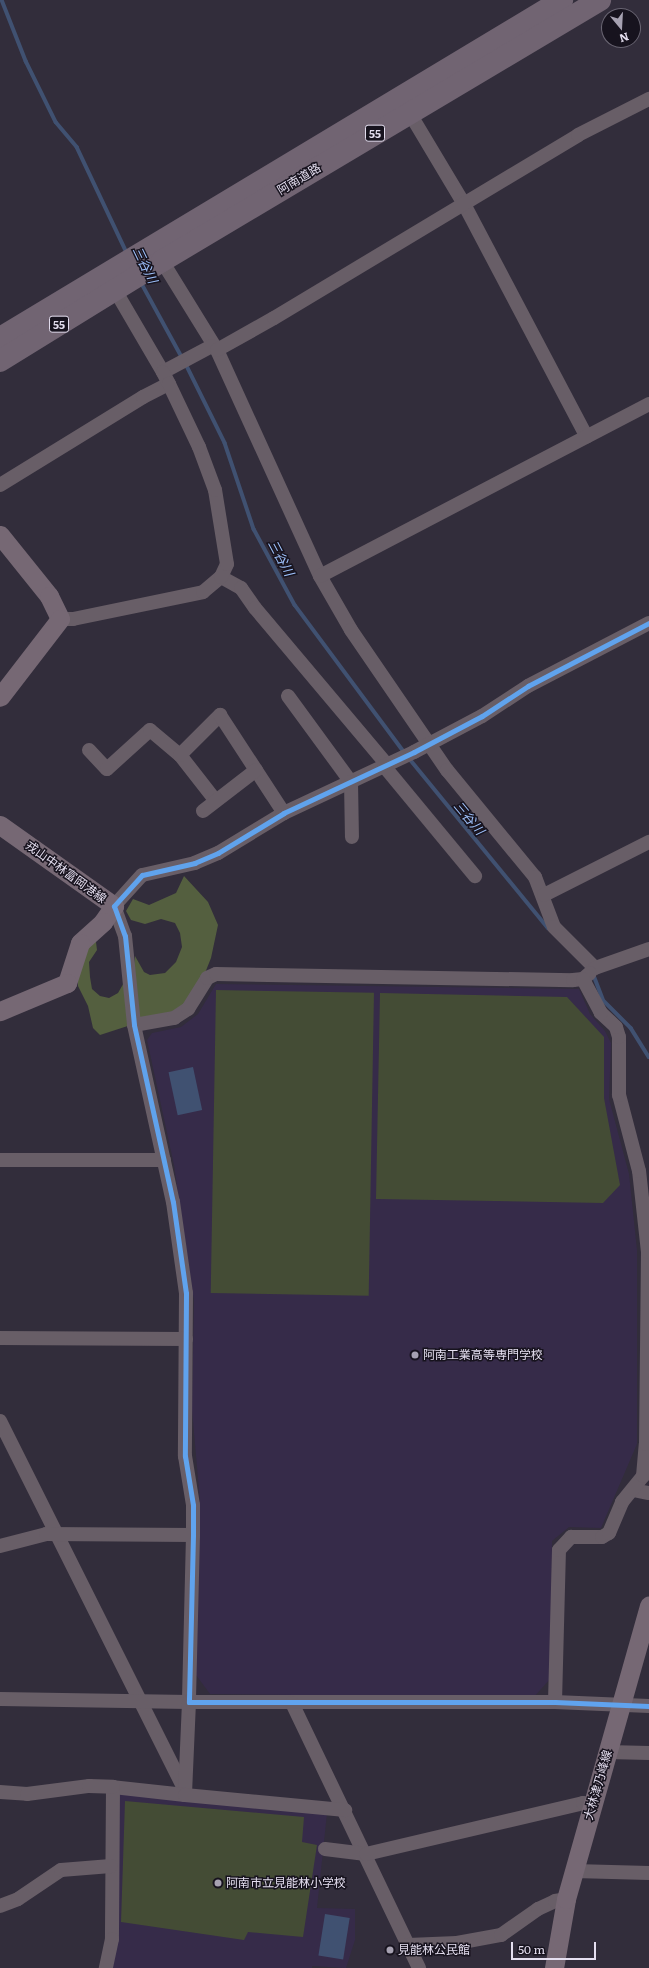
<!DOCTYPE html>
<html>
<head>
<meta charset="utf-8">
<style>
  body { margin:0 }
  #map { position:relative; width:649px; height:1968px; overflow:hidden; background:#322d3b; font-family:Literata,"Noto Sans JP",serif }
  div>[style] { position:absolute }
  .built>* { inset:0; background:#362b49 }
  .green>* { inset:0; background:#444c35; transform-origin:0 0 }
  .forest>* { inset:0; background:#545f3f }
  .water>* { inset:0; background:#405171; transform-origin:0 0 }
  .stream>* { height:3.5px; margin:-1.75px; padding:0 1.75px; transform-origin:1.75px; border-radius:1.75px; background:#405171 }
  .street>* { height:14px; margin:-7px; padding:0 7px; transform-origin:7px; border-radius:7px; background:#685e67 }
  .secondary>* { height:19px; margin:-9.5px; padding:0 9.5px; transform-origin:9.5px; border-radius:9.5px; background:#766874 }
  .highway>* { height:22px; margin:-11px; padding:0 11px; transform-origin:11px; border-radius:11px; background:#716472 }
  .cycleway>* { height:5px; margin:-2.5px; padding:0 2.5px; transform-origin:2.5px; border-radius:2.5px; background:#60a3ed }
  .dots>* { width:11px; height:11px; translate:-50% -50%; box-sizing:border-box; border:2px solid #17131e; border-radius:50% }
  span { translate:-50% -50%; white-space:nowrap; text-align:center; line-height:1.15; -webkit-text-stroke:3px #17131e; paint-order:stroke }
  .shield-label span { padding:1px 3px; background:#17131e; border:1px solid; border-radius:3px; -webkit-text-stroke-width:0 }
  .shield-label { font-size:11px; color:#e5dff0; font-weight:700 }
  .street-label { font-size:12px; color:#e5dff0 }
  .poi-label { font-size:12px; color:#e5dff0 }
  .left { translate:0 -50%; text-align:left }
  .water-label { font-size:13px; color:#9ec1fb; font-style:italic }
  .north { position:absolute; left:601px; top:8px; width:40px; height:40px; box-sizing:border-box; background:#17131e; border:1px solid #696572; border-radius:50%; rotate:162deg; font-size:11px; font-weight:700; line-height:16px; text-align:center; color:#e5dff0 }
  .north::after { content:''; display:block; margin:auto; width:14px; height:18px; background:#a6a1b1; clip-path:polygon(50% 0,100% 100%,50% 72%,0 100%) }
  .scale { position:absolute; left:511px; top:1942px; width:85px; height:18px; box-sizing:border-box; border:2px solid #e5dff0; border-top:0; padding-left:5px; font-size:12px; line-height:14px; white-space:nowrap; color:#e5dff0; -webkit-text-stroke:3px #17131e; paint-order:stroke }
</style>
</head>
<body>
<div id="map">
  <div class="built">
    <div style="clip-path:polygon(216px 984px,579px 989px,590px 1014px,605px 1031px,611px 1043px,609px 1099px,629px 1174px,637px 1250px,637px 1444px,601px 1528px,569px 1527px,552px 1541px,551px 1678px,533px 1698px,210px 1694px,196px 1675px,200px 1501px,192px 1409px,194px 1301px,174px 1165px,147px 1040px,152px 1033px,181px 1027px,198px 1014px)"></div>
    <div style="clip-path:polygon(119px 1794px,327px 1813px,317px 1908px,355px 1909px,355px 1940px,346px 1968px,312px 1966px,312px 1968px,111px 1968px)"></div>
  </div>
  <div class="green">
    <div style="left:216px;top:990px;width:158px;height:303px;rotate:1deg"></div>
    <div style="clip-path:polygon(380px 993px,567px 997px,604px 1037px,604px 1098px,620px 1185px,603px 1203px,376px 1199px)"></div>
    <div style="clip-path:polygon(125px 1801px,304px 1817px,302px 1842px,317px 1845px,303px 1937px,248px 1932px,244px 1940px,121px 1922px)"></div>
  </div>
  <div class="forest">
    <div style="clip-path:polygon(184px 876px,208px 902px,218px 925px,211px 958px,203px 978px,180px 1009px,100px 1035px,93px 1028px,88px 1006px,78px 986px,78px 974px,90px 941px,96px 942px,97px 950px,89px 962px,90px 977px,92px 989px,100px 996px,109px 998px,118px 993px,134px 965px,135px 956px,144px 972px,150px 975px,165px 973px,176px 962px,182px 947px,180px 933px,175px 923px,161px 919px,145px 924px,131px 920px,126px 911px,133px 899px,149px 905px,176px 893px)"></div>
  </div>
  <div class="water">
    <div style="left:193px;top:1067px;width:44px;height:25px;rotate:78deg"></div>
    <div style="left:325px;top:1914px;width:25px;height:42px;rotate:9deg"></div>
  </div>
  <div class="stream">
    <div style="left:2px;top:0;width:66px;rotate:68.5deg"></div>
    <div style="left:26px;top:61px;width:68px;rotate:63.8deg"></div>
    <div style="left:56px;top:122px;width:33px;rotate:50deg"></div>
    <div style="left:77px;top:147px;width:117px;rotate:64.7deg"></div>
    <div style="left:141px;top:282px;width:88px;rotate:61.4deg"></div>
    <div style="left:186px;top:364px;width:88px;rotate:63.7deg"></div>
    <div style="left:225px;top:443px;width:91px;rotate:71.4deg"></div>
    <div style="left:254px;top:529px;width:86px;rotate:61.7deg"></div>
    <div style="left:295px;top:605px;width:184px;rotate:53.4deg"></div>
    <div style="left:409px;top:758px;width:220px;rotate:50.7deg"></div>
    <div style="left:593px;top:973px;width:30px;rotate:69deg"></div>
    <div style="left:604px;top:1001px;width:38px;rotate:45deg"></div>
    <div style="left:631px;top:1028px;width:34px;rotate:58deg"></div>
  </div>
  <div class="street">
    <div style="left:409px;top:112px;width:107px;rotate:59.1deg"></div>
    <div style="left:464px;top:204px;width:263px;rotate:62.2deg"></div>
    <div style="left:162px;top:261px;width:105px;rotate:58.3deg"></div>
    <div style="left:217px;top:350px;width:248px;rotate:65.5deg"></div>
    <div style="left:320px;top:576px;width:62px;rotate:60.1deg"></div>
    <div style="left:351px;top:630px;width:170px;rotate:55.6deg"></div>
    <div style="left:447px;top:770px;width:139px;rotate:50.6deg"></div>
    <div style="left:535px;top:877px;width:53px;rotate:69.2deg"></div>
    <div style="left:554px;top:927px;width:58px;rotate:45deg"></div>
    <div style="left:595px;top:968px;width:57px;rotate:-19.4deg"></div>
    <div style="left:115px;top:290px;width:95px;rotate:59.7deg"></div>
    <div style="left:163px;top:372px;width:55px;rotate:-28deg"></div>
    <div style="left:217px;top:350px;width:65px;rotate:-29.3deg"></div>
    <div style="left:274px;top:318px;width:355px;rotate:-31deg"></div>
    <div style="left:578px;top:135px;width:80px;rotate:-26.9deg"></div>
    <div style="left:0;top:485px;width:168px;rotate:-31.6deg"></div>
    <div style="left:143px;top:397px;width:29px;rotate:-27deg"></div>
    <div style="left:169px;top:384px;width:13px;rotate:-117deg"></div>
    <div style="left:320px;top:576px;width:371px;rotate:-27.6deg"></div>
    <div style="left:221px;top:577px;width:23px;rotate:29deg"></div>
    <div style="left:241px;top:588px;width:24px;rotate:55deg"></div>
    <div style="left:255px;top:608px;width:205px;rotate:49.9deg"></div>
    <div style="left:60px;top:619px;width:13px"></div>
    <div style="left:73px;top:619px;width:133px;rotate:-11.7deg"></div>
    <div style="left:203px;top:592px;width:23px;rotate:-40deg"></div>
    <div style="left:221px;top:577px;width:14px;rotate:-65deg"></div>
    <div style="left:227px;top:564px;width:75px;rotate:-99.2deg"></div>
    <div style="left:215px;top:490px;width:46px;rotate:-110.4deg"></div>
    <div style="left:199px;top:447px;width:70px;rotate:-115.5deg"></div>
    <div style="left:649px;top:623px;width:136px;rotate:152.5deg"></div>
    <div style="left:528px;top:686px;width:55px;rotate:146.9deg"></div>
    <div style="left:482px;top:716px;width:77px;rotate:152.1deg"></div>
    <div style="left:414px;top:752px;width:144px;rotate:154.9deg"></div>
    <div style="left:284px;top:813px;width:77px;rotate:148.8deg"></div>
    <div style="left:218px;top:853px;width:25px;rotate:157deg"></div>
    <div style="left:195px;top:863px;width:54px;rotate:167.2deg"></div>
    <div style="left:142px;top:875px;width:42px;rotate:132.1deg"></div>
    <div style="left:114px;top:906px;width:32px;rotate:70deg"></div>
    <div style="left:125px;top:936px;width:89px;rotate:84.2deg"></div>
    <div style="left:134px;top:1025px;width:181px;rotate:77.6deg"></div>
    <div style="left:173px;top:1202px;width:92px;rotate:81.9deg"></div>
    <div style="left:186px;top:1293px;width:163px;rotate:90.4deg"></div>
    <div style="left:185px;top:1456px;width:50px;rotate:80.7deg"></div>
    <div style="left:193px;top:1505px;width:30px;rotate:90deg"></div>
    <div style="left:193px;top:1535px;width:167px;rotate:91.4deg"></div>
    <div style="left:189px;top:1702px;width:366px"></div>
    <div style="left:555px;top:1702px;width:94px;rotate:2.4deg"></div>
    <div style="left:288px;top:696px;width:107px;rotate:53.8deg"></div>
    <div style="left:351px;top:782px;width:55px;rotate:89deg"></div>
    <div style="left:89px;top:750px;width:26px;rotate:47deg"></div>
    <div style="left:107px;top:769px;width:58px;rotate:-42.2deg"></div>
    <div style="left:150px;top:730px;width:39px;rotate:40deg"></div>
    <div style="left:180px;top:755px;width:58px;rotate:52deg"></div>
    <div style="left:180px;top:755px;width:57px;rotate:-45deg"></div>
    <div style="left:220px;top:715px;width:117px;rotate:56.9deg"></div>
    <div style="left:384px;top:766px;width:143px;rotate:50.4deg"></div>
    <div style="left:203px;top:811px;width:67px;rotate:-37.7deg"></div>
    <div style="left:544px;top:895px;width:118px;rotate:-26.8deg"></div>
    <div style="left:134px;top:1025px;width:41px;rotate:-9.9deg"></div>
    <div style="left:174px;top:1018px;width:17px;rotate:-33deg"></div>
    <div style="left:188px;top:1009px;width:36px;rotate:-58deg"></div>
    <div style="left:207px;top:978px;width:10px;rotate:-24deg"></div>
    <div style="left:216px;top:974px;width:357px;rotate:1deg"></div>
    <div style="left:573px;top:980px;width:10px;rotate:-6deg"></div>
    <div style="left:583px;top:979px;width:9px;rotate:-41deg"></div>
    <div style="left:0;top:1160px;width:164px"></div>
    <div style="left:0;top:1338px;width:186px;rotate:0.3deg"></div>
    <div style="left:0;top:1421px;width:413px;rotate:63.4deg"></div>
    <div style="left:633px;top:1490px;width:16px;rotate:11deg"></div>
    <div style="left:0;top:1546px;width:48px;rotate:-14.6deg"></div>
    <div style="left:46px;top:1534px;width:147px;rotate:0.4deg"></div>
    <div style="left:0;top:1699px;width:189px;rotate:0.9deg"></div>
    <div style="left:189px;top:1702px;width:93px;rotate:92.5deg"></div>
    <div style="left:185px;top:1795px;width:72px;rotate:-173.7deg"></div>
    <div style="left:113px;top:1787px;width:152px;rotate:90.4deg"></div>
    <div style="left:112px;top:1939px;width:30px;rotate:102deg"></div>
    <div style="left:555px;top:1702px;width:152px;rotate:-88.5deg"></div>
    <div style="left:559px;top:1550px;width:18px;rotate:-47deg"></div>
    <div style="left:571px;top:1537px;width:31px"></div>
    <div style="left:602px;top:1537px;width:8px;rotate:-30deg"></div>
    <div style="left:609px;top:1533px;width:34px;rotate:-67deg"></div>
    <div style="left:622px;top:1502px;width:33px;rotate:-51deg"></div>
    <div style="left:643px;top:1476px;width:32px;rotate:-85deg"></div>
    <div style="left:646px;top:1444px;width:192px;rotate:-89.4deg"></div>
    <div style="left:648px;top:1252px;width:81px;rotate:-96.3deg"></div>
    <div style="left:639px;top:1171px;width:79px;rotate:-104.7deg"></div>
    <div style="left:619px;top:1095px;width:58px;rotate:-90deg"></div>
    <div style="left:619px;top:1037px;width:10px;rotate:-107deg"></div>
    <div style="left:616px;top:1027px;width:21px;rotate:-137deg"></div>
    <div style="left:601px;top:1013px;width:38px;rotate:-118deg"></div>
    <div style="left:292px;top:1703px;width:294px;rotate:64.4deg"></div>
    <div style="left:607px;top:1752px;width:42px;rotate:1.4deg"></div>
    <div style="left:0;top:1792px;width:27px;rotate:4deg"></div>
    <div style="left:27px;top:1794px;width:63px;rotate:-7.4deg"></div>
    <div style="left:89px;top:1786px;width:24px;rotate:2deg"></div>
    <div style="left:185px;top:1795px;width:161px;rotate:5.4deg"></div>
    <div style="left:325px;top:1849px;width:41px;rotate:7deg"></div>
    <div style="left:366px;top:1854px;width:223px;rotate:-13.2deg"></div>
    <div style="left:583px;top:1803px;width:9px;rotate:13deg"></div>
    <div style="left:574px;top:1871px;width:75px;rotate:1.5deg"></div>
    <div style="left:0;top:1906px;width:19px;rotate:-21deg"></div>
    <div style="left:18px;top:1899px;width:52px;rotate:-34deg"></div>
    <div style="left:61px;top:1870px;width:50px;rotate:-4.6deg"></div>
    <div style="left:408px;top:1945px;width:49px;rotate:-2.3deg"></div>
    <div style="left:457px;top:1943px;width:45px;rotate:-10.3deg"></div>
    <div style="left:501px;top:1935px;width:45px;rotate:-35.1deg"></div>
    <div style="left:538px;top:1909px;width:19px;rotate:-25deg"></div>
    <div style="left:555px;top:1901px;width:11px;rotate:-10deg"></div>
  </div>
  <div class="secondary">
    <div style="left:0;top:535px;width:78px;rotate:51.2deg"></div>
    <div style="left:49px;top:596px;width:25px;rotate:64deg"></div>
    <div style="left:60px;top:619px;width:98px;rotate:127.6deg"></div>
    <div style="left:0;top:825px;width:140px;rotate:35.4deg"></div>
    <div style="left:114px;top:906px;width:19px;rotate:125deg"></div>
    <div style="left:103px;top:922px;width:31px;rotate:138deg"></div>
    <div style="left:80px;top:943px;width:42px;rotate:108deg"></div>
    <div style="left:67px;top:983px;width:73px;rotate:157.3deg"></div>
    <div style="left:554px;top:1968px;width:70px;rotate:-80.1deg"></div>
    <div style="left:566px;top:1899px;width:305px;rotate:-74.2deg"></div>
  </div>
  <div class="highway">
    <div style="left:0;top:338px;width:656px;rotate:-31.02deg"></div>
    <div style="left:0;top:361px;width:190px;rotate:-31.7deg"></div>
    <div style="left:162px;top:261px;width:510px;rotate:-30.79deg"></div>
  </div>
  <div class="cycleway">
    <div style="left:649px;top:623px;width:136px;rotate:152.5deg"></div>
    <div style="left:528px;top:686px;width:55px;rotate:146.9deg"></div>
    <div style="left:482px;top:716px;width:77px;rotate:152.1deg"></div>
    <div style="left:414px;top:752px;width:144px;rotate:154.9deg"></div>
    <div style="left:284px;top:813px;width:77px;rotate:148.8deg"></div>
    <div style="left:218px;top:853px;width:25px;rotate:157deg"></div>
    <div style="left:195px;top:863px;width:54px;rotate:167.2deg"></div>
    <div style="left:142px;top:875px;width:42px;rotate:132.1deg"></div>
    <div style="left:114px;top:906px;width:32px;rotate:70deg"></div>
    <div style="left:125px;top:936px;width:89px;rotate:84.2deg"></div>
    <div style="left:134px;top:1025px;width:181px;rotate:77.6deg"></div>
    <div style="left:173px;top:1202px;width:92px;rotate:81.9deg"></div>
    <div style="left:186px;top:1293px;width:163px;rotate:90.4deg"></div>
    <div style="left:185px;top:1456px;width:50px;rotate:80.7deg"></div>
    <div style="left:193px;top:1505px;width:30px;rotate:90deg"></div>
    <div style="left:193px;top:1535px;width:167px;rotate:91.4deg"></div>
    <div style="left:189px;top:1702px;width:366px"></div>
    <div style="left:555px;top:1702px;width:94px;rotate:2.4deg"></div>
  </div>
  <div class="dots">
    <div style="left:415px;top:1355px;background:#a6a1b1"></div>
    <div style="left:218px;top:1883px;background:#a6a1b1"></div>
    <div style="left:390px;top:1950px;background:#a6a1b1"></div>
  </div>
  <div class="shield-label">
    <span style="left:375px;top:133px">55</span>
    <span style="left:59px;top:324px">55</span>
  </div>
  <div class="street-label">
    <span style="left:299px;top:179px;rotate:-31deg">阿南道路</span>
    <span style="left:66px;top:872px;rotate:36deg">戎山中林富岡港線</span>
    <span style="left:598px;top:1785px;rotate:-74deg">大林津乃峰線</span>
  </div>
  <div class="poi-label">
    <span class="left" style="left:423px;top:1355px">阿南工業高等専門学校</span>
    <span class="left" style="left:226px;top:1883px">阿南市立見能林小学校</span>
    <span class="left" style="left:398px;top:1950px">見能林公民館</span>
  </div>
  <div class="water-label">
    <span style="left:145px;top:265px;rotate:64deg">三谷川</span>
    <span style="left:281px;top:558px;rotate:62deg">三谷川</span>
    <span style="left:469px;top:818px;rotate:50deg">三谷川</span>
  </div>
  <div class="north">N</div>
  <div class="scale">50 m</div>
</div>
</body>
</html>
